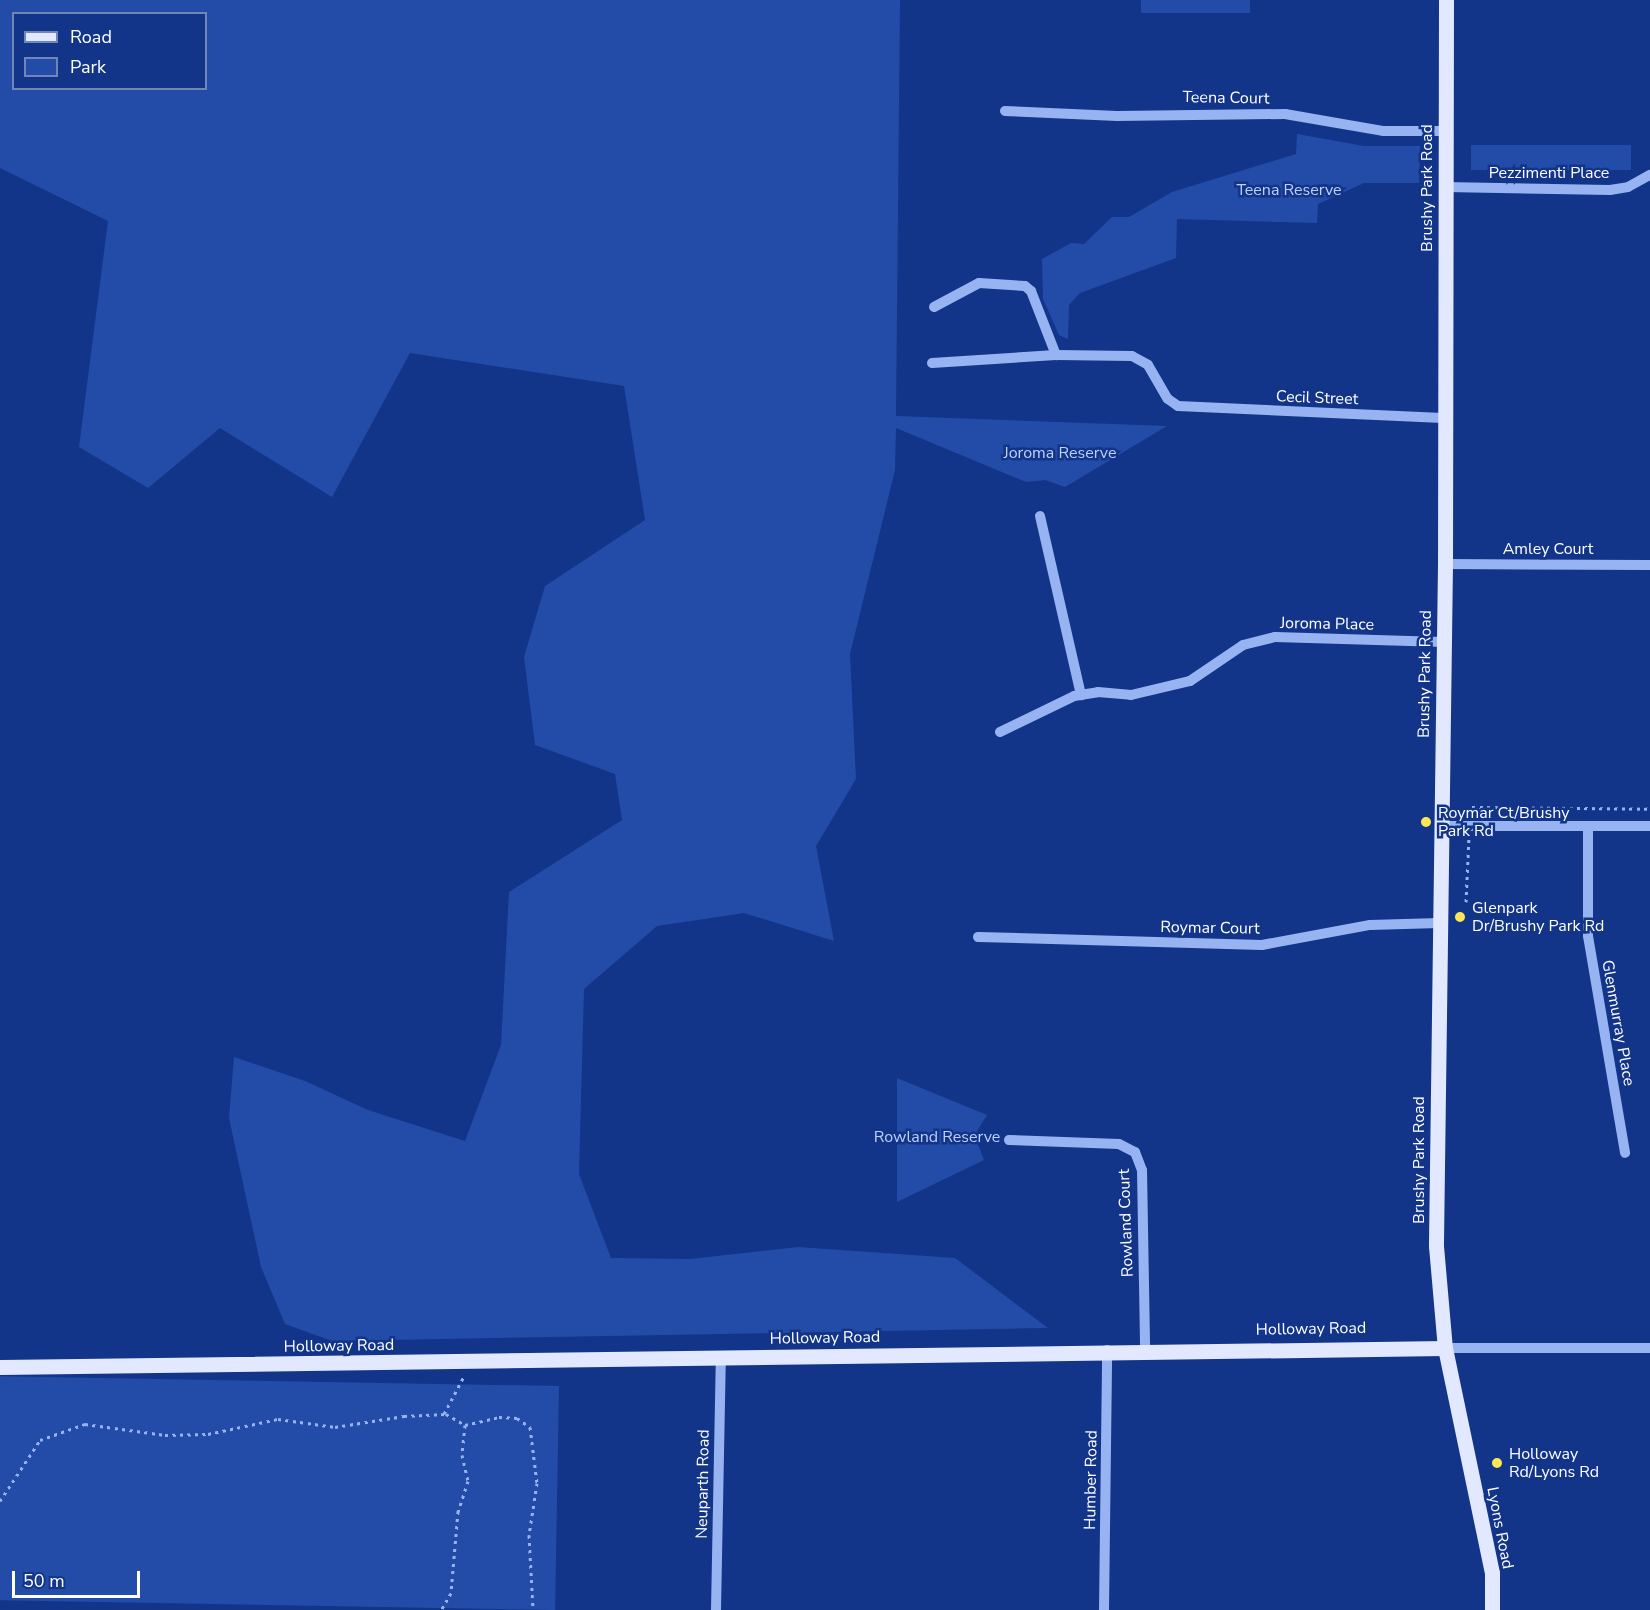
<!DOCTYPE html>
<html>
<head>
<meta charset="utf-8">
<style>
  body { margin:0 }
  #map { position:relative; width:1650px; height:1610px; overflow:hidden; background:#123589; font-family:"Nunito Sans",sans-serif }
  div>[style] { position:absolute }
  .green>* { inset:0; background:#234ca8; transform-origin:0 0 }
  .path>* { height:3px; margin-top:-1.5px; transform-origin:0; background:repeating-linear-gradient(90deg,#97b3f1 0 3px,transparent 0 7.5px) }
  .minor>* { height:10px; margin:-5px; padding:0 5px; transform-origin:5px; border-radius:5px; background:#97b3f1 }
  .major>* { height:15px; margin:-7.5px; padding:0 7.5px; transform-origin:7.5px; border-radius:7.5px; background:#e1e8ff }
  .dots>* { width:16px; height:16px; translate:-50% -50%; box-sizing:border-box; border:3px solid #123589; border-radius:50% }
  span { translate:-50% -50%; white-space:nowrap; text-align:center; line-height:1.15; -webkit-text-stroke:5px #123589; paint-order:stroke }
  .street-label { font-size:16px; color:#fff }
  .park-label { font-size:16px; color:#bed1fc }
  .poi-label { font-size:16px; color:#fff }
  .left { translate:0 -50%; text-align:left }
  .legend { position:absolute; left:12px; top:12px; width:195px; height:78px; box-sizing:border-box; background:#123589; border:2px solid #7186b8; margin:0; padding:8px 10px; list-style:none; font-size:18px; color:#fff }
  .legend li { display:flex; align-items:center; gap:12px; height:30px }
  .legend b { width:30px; border:2px solid #7186b8 }
  .scale { position:absolute; left:12px; top:1571px; width:128px; height:27px; box-sizing:border-box; border:3px solid #fff; border-top:0; padding-left:8px; font-size:18px; line-height:21px; white-space:nowrap; color:#fff; -webkit-text-stroke:4px #123589; paint-order:stroke }
</style>
</head>
<body>
<div id="map">
  <div class="green">
    <div style="clip-path:polygon(evenodd,0 0,900px 0,896px 416px,1167px 426px,1065px 487px,1045px 480px,1026px 482px,896px 428px,895px 470px,850px 654px,856px 779px,816px 846px,834px 941px,744px 913px,657px 926px,584px 989px,579px 1174px,611px 1258px,690px 1259px,798px 1247px,955px 1258px,1048px 1328px,332px 1341px,285px 1324px,261px 1267px,229px 1118px,234px 1057px,305px 1081px,368px 1110px,465px 1141px,501px 1045px,509px 892px,622px 820px,615px 774px,535px 745px,524px 657px,545px 586px,645px 520px,624px 386px,410px 353px,332px 497px,220px 428px,148px 488px,79px 447px,108px 221px,0 168px,0 0,14px 14px,206px 14px,206px 88px,14px 88px,14px 14px)"></div>
    <div style="left:1141px;top:0;width:109px;height:13px"></div>
    <div style="clip-path:polygon(1297px 134px,1364px 146px,1420px 146px,1419px 183px,1364px 183px,1318px 204px,1317px 223px,1177px 219px,1176px 258px,1080px 293px,1069px 305px,1068px 339px,1059px 335px,1043px 299px,1042px 259px,1071px 243px,1084px 244px,1112px 217px,1129px 217px,1172px 192px,1296px 154px)"></div>
    <div style="left:1471px;top:145px;width:160px;height:25px"></div>
    <div style="clip-path:polygon(897px 1078px,987px 1115px,977px 1131px,977px 1142px,984px 1160px,897px 1202px)"></div>
    <div style="left:559px;top:1386px;width:224px;height:559px;rotate:91deg"></div>
  </div>
  <div class="path">
    <div style="left:1472px;top:813px;width:6px;rotate:-90deg"></div>
    <div style="left:1472px;top:807px;width:178px;rotate:0.6deg"></div>
    <div style="left:1466px;top:902px;width:65px;rotate:-87.4deg"></div>
    <div style="left:444px;top:1414px;width:43px;rotate:-62.2deg"></div>
    <div style="left:465px;top:1425px;width:35px;rotate:-13deg"></div>
    <div style="left:499px;top:1417px;width:18px;rotate:3deg"></div>
    <div style="left:517px;top:1418px;width:16px;rotate:35deg"></div>
    <div style="left:530px;top:1427px;width:56px;rotate:82.9deg"></div>
    <div style="left:537px;top:1483px;width:53px;rotate:98.7deg"></div>
    <div style="left:529px;top:1535px;width:75px;rotate:86.9deg"></div>
    <div style="left:0;top:1501px;width:73px;rotate:-56.7deg"></div>
    <div style="left:40px;top:1440px;width:48px;rotate:-19.6deg"></div>
    <div style="left:85px;top:1424px;width:81px;rotate:7.8deg"></div>
    <div style="left:165px;top:1435px;width:43px;rotate:-1.3deg"></div>
    <div style="left:208px;top:1434px;width:72px;rotate:-12.1deg"></div>
    <div style="left:278px;top:1419px;width:58px;rotate:8deg"></div>
    <div style="left:335px;top:1427px;width:70px;rotate:-9.1deg"></div>
    <div style="left:404px;top:1416px;width:42px;rotate:-2.7deg"></div>
    <div style="left:446px;top:1414px;width:22px;rotate:30deg"></div>
    <div style="left:465px;top:1425px;width:30px;rotate:96deg"></div>
    <div style="left:462px;top:1455px;width:27px;rotate:77deg"></div>
    <div style="left:468px;top:1481px;width:32px;rotate:108deg"></div>
    <div style="left:458px;top:1511px;width:82px;rotate:94.9deg"></div>
    <div style="left:451px;top:1593px;width:20px;rotate:120deg"></div>
  </div>
  <div class="minor">
    <div style="left:1005px;top:111px;width:112px;rotate:2.6deg"></div>
    <div style="left:1117px;top:116px;width:168px;rotate:-0.7deg"></div>
    <div style="left:1285px;top:114px;width:99px;rotate:9.8deg"></div>
    <div style="left:1383px;top:131px;width:62px"></div>
    <div style="left:1445px;top:187px;width:165px;rotate:1deg"></div>
    <div style="left:1610px;top:190px;width:18px;rotate:-9deg"></div>
    <div style="left:1628px;top:187px;width:25px;rotate:-29deg"></div>
    <div style="left:934px;top:307px;width:51px;rotate:-28.1deg"></div>
    <div style="left:979px;top:283px;width:46px;rotate:3.7deg"></div>
    <div style="left:1025px;top:286px;width:8px;rotate:40deg"></div>
    <div style="left:1031px;top:291px;width:69px;rotate:68.7deg"></div>
    <div style="left:932px;top:363px;width:124px;rotate:-3.7deg"></div>
    <div style="left:1056px;top:355px;width:76px;rotate:0.8deg"></div>
    <div style="left:1132px;top:356px;width:18px;rotate:29deg"></div>
    <div style="left:1148px;top:365px;width:39px;rotate:60deg"></div>
    <div style="left:1168px;top:399px;width:12px;rotate:35deg"></div>
    <div style="left:1178px;top:406px;width:265px;rotate:2.6deg"></div>
    <div style="left:1040px;top:516px;width:184px;rotate:77.1deg"></div>
    <div style="left:1445px;top:564px;width:205px;rotate:0.3deg"></div>
    <div style="left:1000px;top:732px;width:82px;rotate:-25.9deg"></div>
    <div style="left:1074px;top:696px;width:24px;rotate:-9deg"></div>
    <div style="left:1098px;top:692px;width:33px;rotate:5deg"></div>
    <div style="left:1131px;top:695px;width:61px;rotate:-13.3deg"></div>
    <div style="left:1190px;top:681px;width:64px;rotate:-34.2deg"></div>
    <div style="left:1243px;top:645px;width:33px;rotate:-14deg"></div>
    <div style="left:1275px;top:637px;width:168px;rotate:1.7deg"></div>
    <div style="left:1440px;top:826px;width:210px"></div>
    <div style="left:1588px;top:826px;width:110px;rotate:90deg"></div>
    <div style="left:1588px;top:936px;width:220px;rotate:80.3deg"></div>
    <div style="left:978px;top:937px;width:284px;rotate:1.6deg"></div>
    <div style="left:1262px;top:945px;width:110px;rotate:-10.5deg"></div>
    <div style="left:1370px;top:925px;width:69px;rotate:-1.7deg"></div>
    <div style="left:1009px;top:1140px;width:110px;rotate:2.1deg"></div>
    <div style="left:1119px;top:1144px;width:18px;rotate:27deg"></div>
    <div style="left:1135px;top:1152px;width:19px;rotate:69deg"></div>
    <div style="left:1142px;top:1170px;width:179px;rotate:89deg"></div>
    <div style="left:1445px;top:1348px;width:205px"></div>
    <div style="left:716px;top:1610px;width:252px;rotate:-88.9deg"></div>
    <div style="left:1104px;top:1610px;width:260px;rotate:-89.3deg"></div>
  </div>
  <div class="major">
    <div style="left:1446px;top:0;width:564px;rotate:90.1deg"></div>
    <div style="left:1445px;top:564px;width:682px;rotate:90.76deg"></div>
    <div style="left:1436px;top:1246px;width:102px;rotate:85deg"></div>
    <div style="left:1445px;top:1348px;width:230px;rotate:78.2deg"></div>
    <div style="left:1492px;top:1573px;width:37px;rotate:90deg"></div>
    <div style="left:0;top:1367px;width:1445px;rotate:-0.75deg"></div>
  </div>
  <div class="dots">
    <div style="left:1426px;top:822px;background:#ffe657"></div>
    <div style="left:1460px;top:917px;background:#ffe657"></div>
    <div style="left:1497px;top:1463px;background:#ffe657"></div>
  </div>
  <div class="street-label">
    <span style="left:1226px;top:98px;rotate:1deg">Teena Court</span>
    <span style="left:1549px;top:173px">Pezzimenti Place</span>
    <span style="left:1427px;top:188px;rotate:-90deg">Brushy Park Road</span>
    <span style="left:1317px;top:398px;rotate:2deg">Cecil Street</span>
    <span style="left:1548px;top:549px">Amley Court</span>
    <span style="left:1327px;top:624px;rotate:1deg">Joroma Place</span>
    <span style="left:1425px;top:674px;rotate:-89deg">Brushy Park Road</span>
    <span style="left:1210px;top:928px;rotate:1deg">Roymar Court</span>
    <span style="left:1618px;top:1023px;rotate:80deg">Glenmurray Place</span>
    <span style="left:1419px;top:1160px;rotate:-90deg">Brushy Park Road</span>
    <span style="left:1126px;top:1223px;rotate:-92deg">Rowland Court</span>
    <span style="left:1311px;top:1329px;rotate:-1deg">Holloway Road</span>
    <span style="left:825px;top:1338px;rotate:-1deg">Holloway Road</span>
    <span style="left:339px;top:1346px;rotate:-1deg">Holloway Road</span>
    <span style="left:1091px;top:1480px;rotate:-89deg">Humber Road</span>
    <span style="left:703px;top:1484px;rotate:-89deg">Neuparth Road</span>
    <span style="left:1500px;top:1528px;rotate:79deg">Lyons Road</span>
  </div>
  <div class="park-label">
    <span style="left:1289px;top:190px">Teena Reserve</span>
    <span style="left:1060px;top:453px">Joroma Reserve</span>
    <span style="left:937px;top:1137px">Rowland Reserve</span>
  </div>
  <div class="poi-label">
    <span class="left" style="left:1438px;top:822px">Roymar Ct/Brushy<br>Park Rd</span>
    <span class="left" style="left:1472px;top:917px">Glenpark<br>Dr/Brushy Park Rd</span>
    <span class="left" style="left:1509px;top:1463px">Holloway<br>Rd/Lyons Rd</span>
  </div>
  <ul class="legend">
  <li><b style="height:8px;background:#e1e8ff"></b>Road</li>
  <li><b style="height:16px;background:#234ca8"></b>Park</li>
  </ul>
  <div class="scale">50 m</div>
</div>
</body>
</html>
